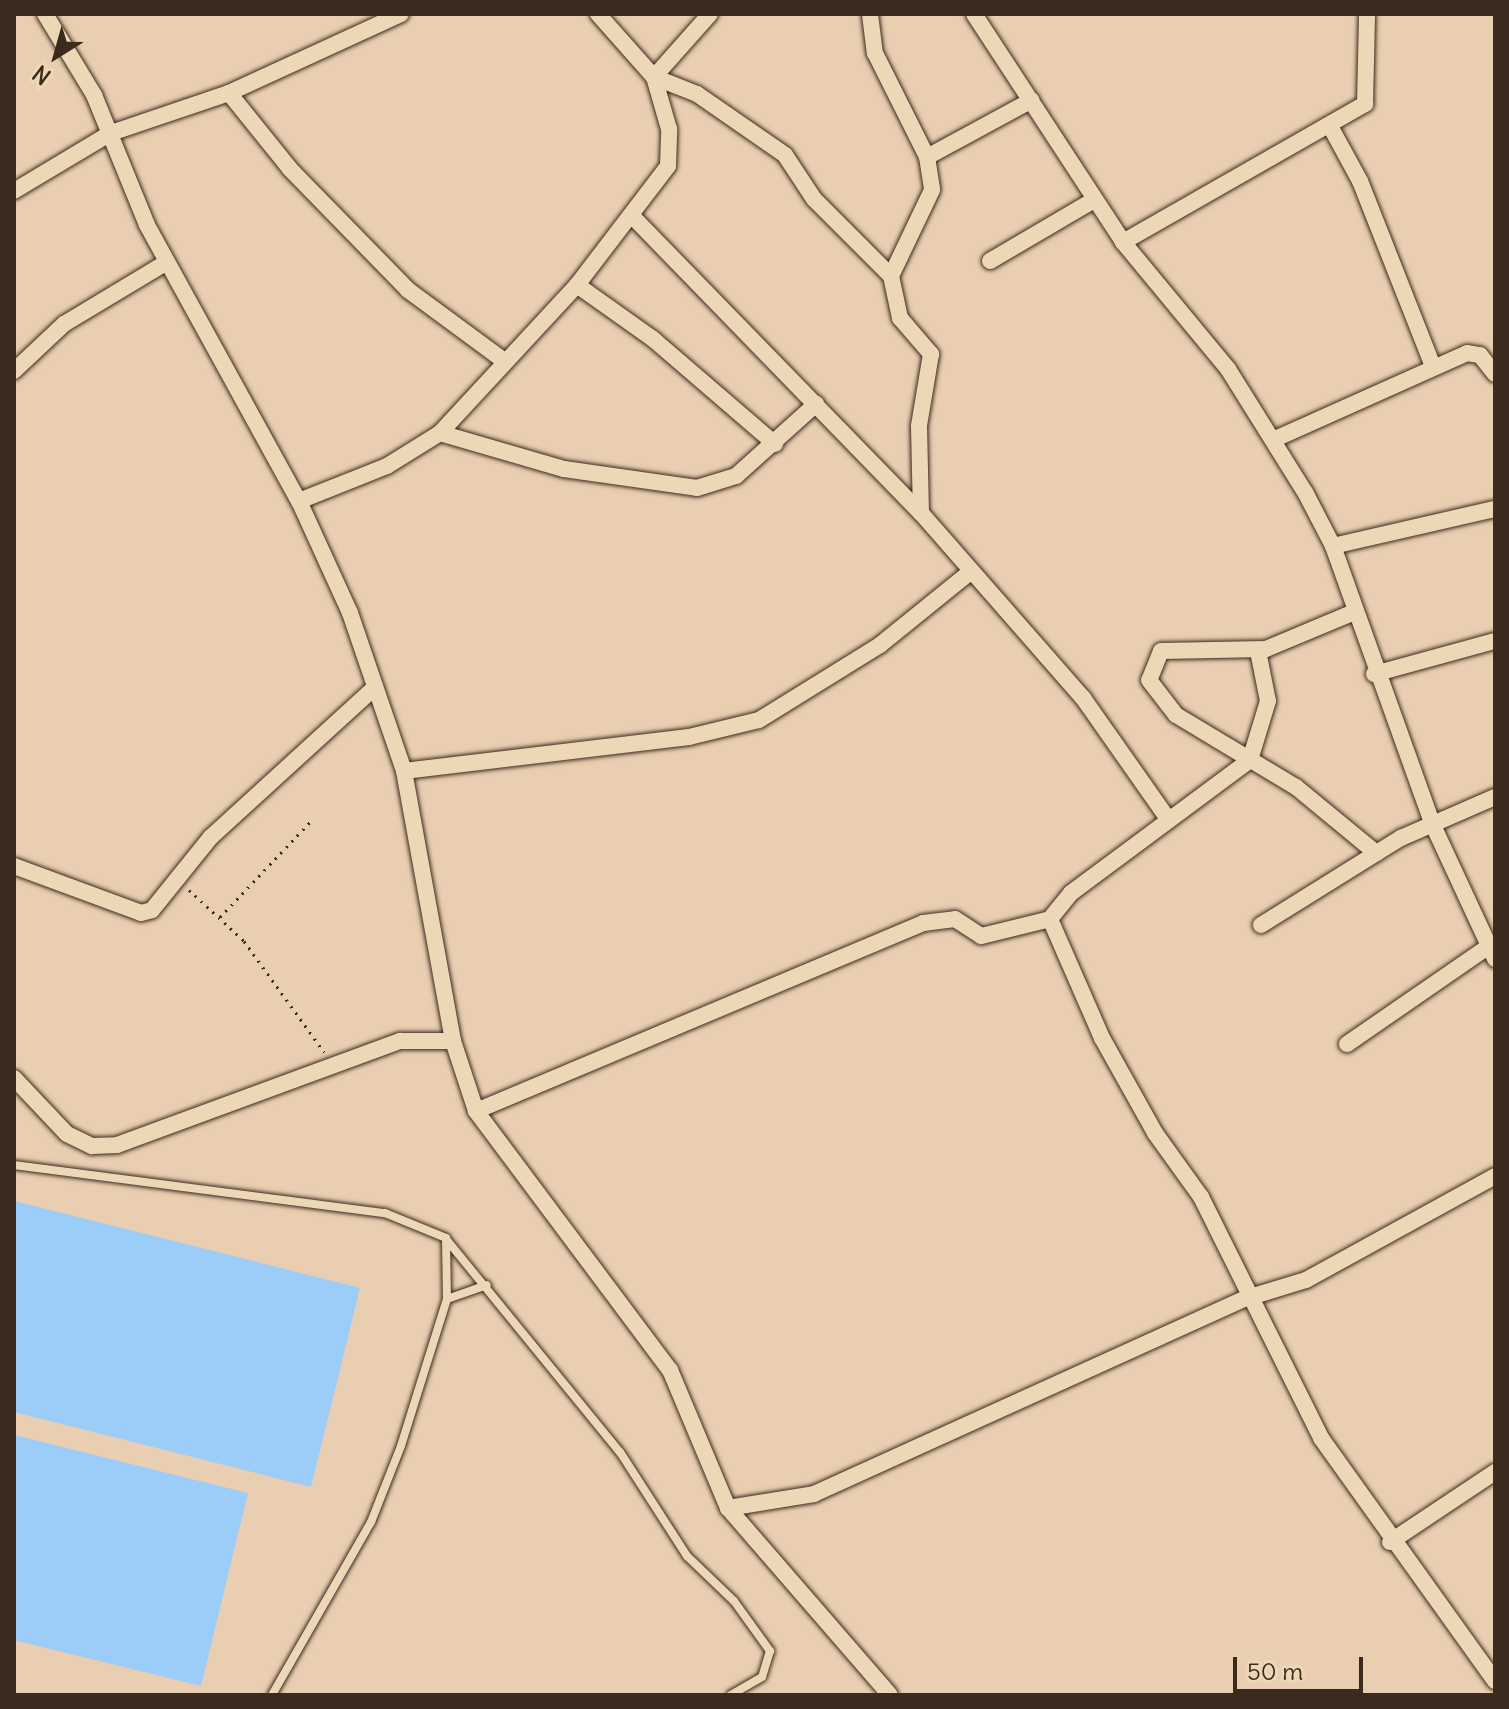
<!DOCTYPE html>
<html>
<head>
<meta charset="utf-8">
<style>
  body { margin:0 }
  #map { position:relative; width:1509px; height:1709px; overflow:hidden; background:#eaceb1; font-family:Delius,sans-serif }
  div>[style] { position:absolute }
  .water>* { inset:0; background:#9cccf8 }
  .path>* { height:3px; margin-top:-1.5px; transform-origin:0; background:repeating-linear-gradient(90deg,#3b2a1e 0 2px,transparent 0 8px) }
  .roads { filter:drop-shadow(0 0 2px #3b2a1e) drop-shadow(0 0 2px #3b2a1e) }
  .lane>* { height:8px; margin:-4px; padding:0 4px; transform-origin:4px; border-radius:4px; background:#ecd7b6 }
  .street>* { height:16px; margin:-8px; padding:0 8px; transform-origin:8px; border-radius:8px; background:#ecd7b6 }
  span { translate:-50% -50%; white-space:nowrap; text-align:center; line-height:1.15; -webkit-text-stroke:6px #ecd7b6; paint-order:stroke }
  .frame { position:absolute; inset:0; border:16px solid #3b2a1e; pointer-events:none }
  .north { position:absolute; left:16px; top:16px; width:80px; height:80px; -webkit-text-stroke:6px #ecd7b6; paint-order:stroke; rotate:217deg; font-size:22px; font-weight:700; line-height:32px; text-align:center; color:#3b2a1e }
  .north::after { content:''; display:block; margin:auto; width:28px; height:36px; background:#3b2a1e; clip-path:polygon(50% 0,100% 100%,50% 72%,0 100%) }
  .scale { position:absolute; left:1233px; top:1657px; width:130px; height:36px; box-sizing:border-box; border:4px solid #3b2a1e; border-top:0; padding-left:10px; font-size:24px; line-height:28px; white-space:nowrap; color:#3b2a1e; -webkit-text-stroke:6px #ecd7b6; paint-order:stroke }
</style>
</head>
<body>
<div id="map">
  <div class="water">
    <div style="clip-path:polygon(14px 1201px,360px 1288px,311px 1487px,14px 1412px)"></div>
    <div style="clip-path:polygon(14px 1435px,248px 1493px,201px 1686px,14px 1640px)"></div>
  </div>
  <div class="path">
    <div style="left:189px;top:890px;width:75px;rotate:42.8deg"></div>
    <div style="left:244px;top:941px;width:137px;rotate:54.2deg"></div>
    <div style="left:220px;top:917px;width:134px;rotate:-46.5deg"></div>
  </div>
  <div class="roads">
    <div class="lane">
      <div style="left:14px;top:1165px;width:374px;rotate:7.4deg"></div>
      <div style="left:385px;top:1213px;width:66px;rotate:22.3deg"></div>
      <div style="left:446px;top:1238px;width:61px;rotate:89.1deg"></div>
      <div style="left:447px;top:1299px;width:154px;rotate:107.4deg"></div>
      <div style="left:401px;top:1446px;width:82px;rotate:111.5deg"></div>
      <div style="left:371px;top:1522px;width:199px;rotate:119.8deg"></div>
      <div style="left:446px;top:1239px;width:275px;rotate:50.8deg"></div>
      <div style="left:620px;top:1452px;width:124px;rotate:57.2deg"></div>
      <div style="left:687px;top:1556px;width:65px;rotate:43.8deg"></div>
      <div style="left:734px;top:1601px;width:62px;rotate:54.2deg"></div>
      <div style="left:770px;top:1651px;width:27px;rotate:107deg"></div>
      <div style="left:762px;top:1677px;width:36px;rotate:150deg"></div>
      <div style="left:447px;top:1299px;width:42px;rotate:-19.3deg"></div>
    </div>
    <div class="street">
      <div style="left:45px;top:14px;width:95px;rotate:58.8deg"></div>
      <div style="left:94px;top:95px;width:140px;rotate:67.8deg"></div>
      <div style="left:147px;top:225px;width:315px;rotate:61.2deg"></div>
      <div style="left:299px;top:501px;width:123px;rotate:65.5deg"></div>
      <div style="left:350px;top:613px;width:167px;rotate:71.1deg"></div>
      <div style="left:404px;top:771px;width:274px;rotate:79.7deg"></div>
      <div style="left:453px;top:1041px;width:74px;rotate:71.8deg"></div>
      <div style="left:476px;top:1111px;width:324px;rotate:53.2deg"></div>
      <div style="left:670px;top:1370px;width:150px;rotate:67.2deg"></div>
      <div style="left:728px;top:1508px;width:247px;rotate:49.1deg"></div>
      <div style="left:598px;top:14px;width:84px;rotate:48.4deg"></div>
      <div style="left:654px;top:77px;width:46px;rotate:21.6deg"></div>
      <div style="left:697px;top:94px;width:107px;rotate:34.7deg"></div>
      <div style="left:785px;top:155px;width:53px;rotate:56.6deg"></div>
      <div style="left:814px;top:199px;width:109px;rotate:45deg"></div>
      <div style="left:891px;top:276px;width:43px;rotate:77.9deg"></div>
      <div style="left:900px;top:318px;width:48px;rotate:49.3deg"></div>
      <div style="left:931px;top:354px;width:73px;rotate:99.5deg"></div>
      <div style="left:919px;top:426px;width:87px;rotate:88.7deg"></div>
      <div style="left:870px;top:14px;width:39px;rotate:83deg"></div>
      <div style="left:875px;top:53px;width:116px;rotate:63.4deg"></div>
      <div style="left:927px;top:157px;width:33px;rotate:81deg"></div>
      <div style="left:932px;top:190px;width:95px;rotate:115.5deg"></div>
      <div style="left:974px;top:14px;width:272px;rotate:56.8deg"></div>
      <div style="left:1123px;top:242px;width:165px;rotate:50.4deg"></div>
      <div style="left:1228px;top:369px;width:145px;rotate:58deg"></div>
      <div style="left:1305px;top:492px;width:61px;rotate:62.6deg"></div>
      <div style="left:1333px;top:546px;width:294px;rotate:70.3deg"></div>
      <div style="left:1432px;top:823px;width:150px;rotate:65.1deg"></div>
      <div style="left:229px;top:93px;width:97px;rotate:51.2deg"></div>
      <div style="left:290px;top:169px;width:169px;rotate:45.7deg"></div>
      <div style="left:408px;top:290px;width:118px;rotate:36.4deg"></div>
      <div style="left:1330px;top:126px;width:63px;rotate:61.4deg"></div>
      <div style="left:1360px;top:181px;width:199px;rotate:68.5deg"></div>
      <div style="left:927px;top:157px;width:119px;rotate:-28.5deg"></div>
      <div style="left:14px;top:191px;width:113px;rotate:-30.9deg"></div>
      <div style="left:111px;top:133px;width:125px;rotate:-18.7deg"></div>
      <div style="left:229px;top:93px;width:189px;rotate:-24.7deg"></div>
      <div style="left:633px;top:217px;width:413px;rotate:45.8deg"></div>
      <div style="left:921px;top:513px;width:246px;rotate:48.8deg"></div>
      <div style="left:1083px;top:698px;width:148px;rotate:54.9deg"></div>
      <div style="left:1123px;top:242px;width:279px;rotate:-29.7deg"></div>
      <div style="left:1365px;top:104px;width:90px;rotate:-88.7deg"></div>
      <div style="left:990px;top:261px;width:121px;rotate:-30.4deg"></div>
      <div style="left:577px;top:285px;width:93px;rotate:35.4deg"></div>
      <div style="left:653px;top:339px;width:161px;rotate:40.7deg"></div>
      <div style="left:14px;top:371px;width:69px;rotate:-43.2deg"></div>
      <div style="left:64px;top:324px;width:120px;rotate:-31deg"></div>
      <div style="left:440px;top:433px;width:129px;rotate:16.2deg"></div>
      <div style="left:564px;top:469px;width:134px;rotate:8.1deg"></div>
      <div style="left:697px;top:488px;width:41px;rotate:-17.1deg"></div>
      <div style="left:736px;top:476px;width:108px;rotate:-42deg"></div>
      <div style="left:1275px;top:439px;width:210px;rotate:-24.1deg"></div>
      <div style="left:1467px;top:353px;width:13px;rotate:9deg"></div>
      <div style="left:1480px;top:355px;width:24px;rotate:52deg"></div>
      <div style="left:299px;top:501px;width:95px;rotate:-21.7deg"></div>
      <div style="left:387px;top:466px;width:62px;rotate:-31.9deg"></div>
      <div style="left:440px;top:433px;width:202px;rotate:-47.2deg"></div>
      <div style="left:577px;top:285px;width:150px;rotate:-52.6deg"></div>
      <div style="left:668px;top:166px;width:37px;rotate:-88deg"></div>
      <div style="left:669px;top:129px;width:54px;rotate:-106.1deg"></div>
      <div style="left:654px;top:77px;width:84px;rotate:-48.4deg"></div>
      <div style="left:1333px;top:546px;width:166px;rotate:-12.9deg"></div>
      <div style="left:1352px;top:613px;width:93px;rotate:157.3deg"></div>
      <div style="left:1266px;top:649px;width:105px;rotate:178.9deg"></div>
      <div style="left:1161px;top:651px;width:31px;rotate:112deg"></div>
      <div style="left:1149px;top:680px;width:44px;rotate:52.4deg"></div>
      <div style="left:1176px;top:715px;width:140px;rotate:31deg"></div>
      <div style="left:1296px;top:787px;width:104px;rotate:39.5deg"></div>
      <div style="left:1258px;top:651px;width:51px;rotate:78.7deg"></div>
      <div style="left:1268px;top:701px;width:62px;rotate:107deg"></div>
      <div style="left:1250px;top:760px;width:223px;rotate:143.4deg"></div>
      <div style="left:1071px;top:893px;width:33px;rotate:129deg"></div>
      <div style="left:1050px;top:919px;width:130px;rotate:66.4deg"></div>
      <div style="left:1102px;top:1038px;width:109px;rotate:60.8deg"></div>
      <div style="left:1155px;top:1133px;width:79px;rotate:54.3deg"></div>
      <div style="left:1201px;top:1197px;width:269px;rotate:63.5deg"></div>
      <div style="left:1321px;top:1438px;width:299px;rotate:54.4deg"></div>
      <div style="left:1374px;top:674px;width:125px;rotate:-15.3deg"></div>
      <div style="left:404px;top:771px;width:287px;rotate:-6.8deg"></div>
      <div style="left:689px;top:737px;width:72px;rotate:-13.7deg"></div>
      <div style="left:759px;top:720px;width:142px;rotate:-31.8deg"></div>
      <div style="left:880px;top:645px;width:116px;rotate:-39deg"></div>
      <div style="left:14px;top:866px;width:135px;rotate:20.3deg"></div>
      <div style="left:141px;top:913px;width:11px;rotate:-15deg"></div>
      <div style="left:152px;top:910px;width:94px;rotate:-51.1deg"></div>
      <div style="left:211px;top:837px;width:222px;rotate:-42.4deg"></div>
      <div style="left:1261px;top:925px;width:165px;rotate:-31.9deg"></div>
      <div style="left:1401px;top:838px;width:103px;rotate:-23.6deg"></div>
      <div style="left:1347px;top:1044px;width:173px;rotate:-34.6deg"></div>
      <div style="left:14px;top:1078px;width:77px;rotate:46.6deg"></div>
      <div style="left:67px;top:1134px;width:28px;rotate:26deg"></div>
      <div style="left:92px;top:1146px;width:25px;rotate:-2deg"></div>
      <div style="left:117px;top:1145px;width:302px;rotate:-20.2deg"></div>
      <div style="left:400px;top:1041px;width:53px"></div>
      <div style="left:476px;top:1111px;width:485px;rotate:-22.8deg"></div>
      <div style="left:923px;top:923px;width:32px;rotate:-7deg"></div>
      <div style="left:955px;top:919px;width:31px;rotate:33deg"></div>
      <div style="left:981px;top:936px;width:71px;rotate:-13.8deg"></div>
      <div style="left:728px;top:1508px;width:87px;rotate:-9.2deg"></div>
      <div style="left:814px;top:1494px;width:475px;rotate:-24.4deg"></div>
      <div style="left:1247px;top:1298px;width:62px;rotate:-17deg"></div>
      <div style="left:1306px;top:1280px;width:216px;rotate:-28.8deg"></div>
      <div style="left:1390px;top:1542px;width:126px;rotate:-33.7deg"></div>
    </div>
  </div>
  <div class="frame"></div>
  <div class="north">N</div>
  <div class="scale">50 m</div>
</div>
</body>
</html>
